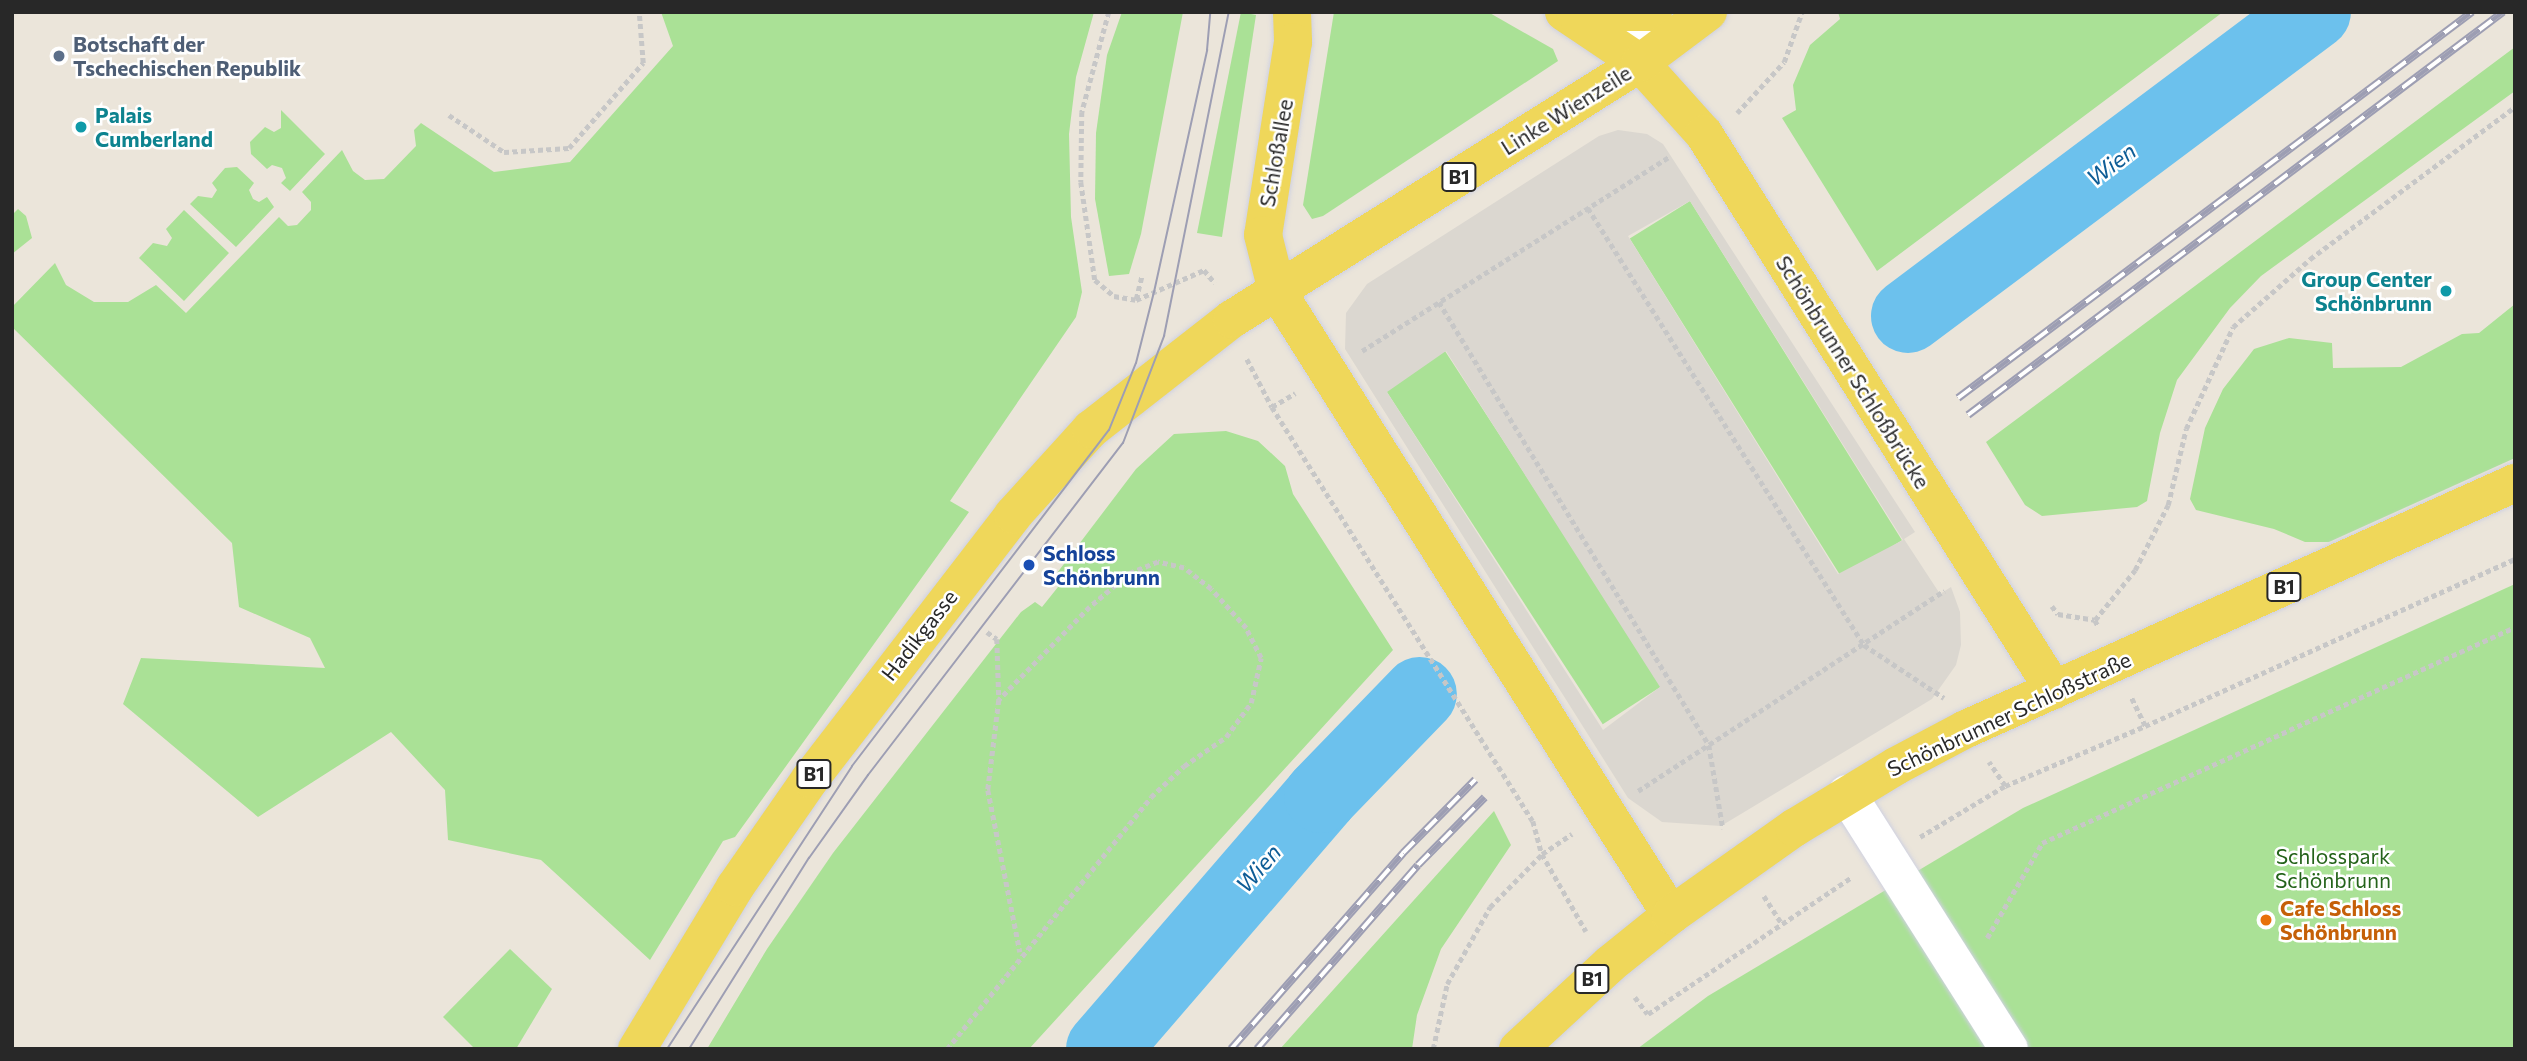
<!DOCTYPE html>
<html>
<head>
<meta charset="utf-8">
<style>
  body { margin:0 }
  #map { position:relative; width:2527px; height:1061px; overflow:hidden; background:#ebe5da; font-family:Commissioner,sans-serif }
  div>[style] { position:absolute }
  .green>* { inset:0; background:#aae196; transform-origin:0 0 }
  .plaza>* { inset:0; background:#dbd7d0 }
  .river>* { height:74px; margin:-37px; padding:0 37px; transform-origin:37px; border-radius:37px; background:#6cc1ed }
  .path>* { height:4.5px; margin-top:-2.25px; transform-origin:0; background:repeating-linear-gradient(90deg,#c7c7c7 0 5px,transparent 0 8.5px) }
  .roads { filter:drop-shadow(0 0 2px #cfd1e1) drop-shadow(0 0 2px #cfd1e1) }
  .minor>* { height:38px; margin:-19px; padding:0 19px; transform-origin:19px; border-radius:19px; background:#fff }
  .major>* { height:38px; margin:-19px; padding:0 19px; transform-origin:19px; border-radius:19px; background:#efd75a }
  .tram>* { height:2px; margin:-1px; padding:0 1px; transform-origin:1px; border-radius:1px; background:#9d9eb3 }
  .rail>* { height:8px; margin-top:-4px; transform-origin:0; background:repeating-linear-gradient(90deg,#fff 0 16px,#9d9eb3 0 32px); box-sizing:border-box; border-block:2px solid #9d9eb3 }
  .dots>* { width:19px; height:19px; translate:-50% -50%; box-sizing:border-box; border:4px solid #fff; border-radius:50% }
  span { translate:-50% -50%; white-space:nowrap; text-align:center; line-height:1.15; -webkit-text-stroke:5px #fff; paint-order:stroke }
  .shield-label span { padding:2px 5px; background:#fff; border:2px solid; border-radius:5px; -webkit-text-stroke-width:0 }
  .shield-label { font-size:19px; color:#282828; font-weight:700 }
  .service-label { font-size:21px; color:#4e5e75; font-weight:700 }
  .left { translate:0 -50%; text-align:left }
  .street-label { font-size:21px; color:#282828 }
  .culture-label { font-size:21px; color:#0d838f; font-weight:700 }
  .right { translate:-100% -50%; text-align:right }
  .transit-label { font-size:21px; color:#164399; font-weight:700 }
  .park-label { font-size:21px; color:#24631a }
  .food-label { font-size:21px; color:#c56008; font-weight:700 }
  .water-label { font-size:23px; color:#0e5d96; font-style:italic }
  .frame { position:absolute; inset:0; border:14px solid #282828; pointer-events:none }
</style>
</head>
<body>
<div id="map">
  <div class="green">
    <div style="clip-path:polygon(661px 12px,1094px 12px,1076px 77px,1069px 134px,1071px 217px,1082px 292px,1076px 317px,950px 501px,969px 512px,735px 837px,723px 841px,650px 960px,541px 860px,448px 840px,445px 790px,391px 732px,258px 817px,123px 704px,141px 658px,325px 668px,310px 638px,239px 607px,232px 543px,12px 327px,12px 307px,55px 263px,66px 285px,94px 302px,128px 302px,156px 285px,186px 313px,279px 217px,288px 226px,297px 225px,311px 210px,311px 202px,302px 192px,342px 150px,353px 171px,365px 180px,384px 179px,416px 146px,414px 130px,421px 123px,494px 172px,570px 162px,673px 46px)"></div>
    <div style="clip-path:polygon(1122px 12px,1183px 12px,1141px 234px,1129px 274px,1109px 276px,1095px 199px,1096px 133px,1107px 55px)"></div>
    <div style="clip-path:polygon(1241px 12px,1256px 15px,1222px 237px,1197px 233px)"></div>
    <div style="clip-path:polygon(1334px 12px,1488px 12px,1553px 49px,1558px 61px,1323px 216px,1312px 219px,1303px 205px)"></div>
    <div style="clip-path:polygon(1838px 12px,2223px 12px,1877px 271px,1782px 118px,1796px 110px,1793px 85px,1810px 45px,1840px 19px)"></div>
    <div style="clip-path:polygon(2515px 47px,2515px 91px,2261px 276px,2230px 308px,2177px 380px,2160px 433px,2147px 501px,2137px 507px,2042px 516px,2025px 505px,1986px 442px)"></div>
    <div style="clip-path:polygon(281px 110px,325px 154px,290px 191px,281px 183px,286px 178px,282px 168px,272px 165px,267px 169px,251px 154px,250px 142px,265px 127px,274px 132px,281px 128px)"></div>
    <div style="clip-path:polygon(237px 167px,254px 183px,249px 190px,253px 199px,259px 202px,267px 197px,274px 207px,236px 247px,190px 204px,198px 196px,212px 198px,217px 190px,212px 183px,225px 168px)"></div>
    <div style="left:1690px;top:201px;width:400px;height:71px;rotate:58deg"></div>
    <div style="clip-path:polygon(18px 209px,26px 216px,32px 238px,12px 254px,12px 215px)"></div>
    <div style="clip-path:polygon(184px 210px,229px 253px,184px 301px,139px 258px,153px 243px,167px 246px,172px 238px,166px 229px)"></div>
    <div style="clip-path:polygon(2515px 304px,2515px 458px,2329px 542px,2305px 542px,2274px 529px,2196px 510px,2190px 499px,2205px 428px,2223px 389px,2254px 349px,2289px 338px,2332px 343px,2333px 368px,2401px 367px,2462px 334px,2479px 333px)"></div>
    <div style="left:1445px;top:351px;width:399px;height:71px;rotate:57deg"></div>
    <div style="clip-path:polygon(1226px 431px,1258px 441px,1285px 466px,1293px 494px,1393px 650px,1029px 1049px,707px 1049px,767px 949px,833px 853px,1021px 612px,1035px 602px,1042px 607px,1058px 587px,1051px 581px,1136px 469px,1174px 434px)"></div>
    <div style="clip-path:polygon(2515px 584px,2515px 1049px,1637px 1049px,1708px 996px,2023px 808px)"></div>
    <div style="clip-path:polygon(1494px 811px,1511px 845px,1441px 949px,1417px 1015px,1412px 1049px,1280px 1049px)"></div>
    <div style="clip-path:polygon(510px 949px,552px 989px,516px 1049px,475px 1049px,443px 1017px)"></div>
  </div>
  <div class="plaza">
    <div style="clip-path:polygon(evenodd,1618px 130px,1647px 134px,1663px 144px,1915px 532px,1904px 539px,1940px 594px,1951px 587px,1960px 612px,1961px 645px,1956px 665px,1932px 699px,1721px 826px,1662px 822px,1628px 798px,1345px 349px,1346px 313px,1367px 284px,1599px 136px,1618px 130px,1690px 201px,1903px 540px,1838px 574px,1628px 236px,1690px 201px,1618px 130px,1446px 351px,1660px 687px,1603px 730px,1387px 392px,1446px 351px)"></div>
  </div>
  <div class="river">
    <div style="left:1908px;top:316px;width:507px;rotate:-36.82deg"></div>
    <div style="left:1103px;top:1049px;width:334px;rotate:-49.2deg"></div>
    <div style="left:1321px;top:796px;width:142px;rotate:-45.9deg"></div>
  </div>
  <div class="path">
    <div style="left:1109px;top:12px;width:104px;rotate:105.1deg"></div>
    <div style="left:1082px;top:112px;width:70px;rotate:90.8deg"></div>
    <div style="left:1081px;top:182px;width:99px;rotate:81.9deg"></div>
    <div style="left:1095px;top:280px;width:25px;rotate:40deg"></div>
    <div style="left:1114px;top:296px;width:22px;rotate:10deg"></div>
    <div style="left:1136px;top:300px;width:74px;rotate:-23.8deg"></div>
    <div style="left:1204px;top:270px;width:17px;rotate:50deg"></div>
    <div style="left:1737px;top:113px;width:69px;rotate:-47.3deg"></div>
    <div style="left:1784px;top:62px;width:53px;rotate:-70.2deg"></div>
    <div style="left:449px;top:115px;width:66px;rotate:33.9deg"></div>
    <div style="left:504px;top:152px;width:65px;rotate:-3.5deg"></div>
    <div style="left:569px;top:148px;width:113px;rotate:-49deg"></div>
    <div style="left:643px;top:63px;width:51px;rotate:-94.5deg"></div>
    <div style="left:1588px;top:208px;width:517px;rotate:57.72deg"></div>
    <div style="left:1864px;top:645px;width:96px;rotate:33.5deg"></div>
    <div style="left:1136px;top:299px;width:25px;rotate:-76deg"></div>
    <div style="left:1439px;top:302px;width:519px;rotate:58.64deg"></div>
    <div style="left:1709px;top:745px;width:85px;rotate:80.5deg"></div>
    <div style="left:1362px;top:351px;width:365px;rotate:-32.3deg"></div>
    <div style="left:1247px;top:359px;width:54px;rotate:62.5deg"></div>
    <div style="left:1272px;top:407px;width:489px;rotate:57.8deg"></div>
    <div style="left:1533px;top:821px;width:34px;rotate:75deg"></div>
    <div style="left:1542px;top:854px;width:89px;rotate:60.3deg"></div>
    <div style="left:1272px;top:407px;width:27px;rotate:-31deg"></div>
    <div style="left:2052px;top:606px;width:10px;rotate:53deg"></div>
    <div style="left:2058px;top:614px;width:37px;rotate:9deg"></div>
    <div style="left:2095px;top:620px;width:7px;rotate:63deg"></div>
    <div style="left:2095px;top:620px;width:64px;rotate:-51.3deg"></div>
    <div style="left:2135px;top:570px;width:73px;rotate:-63.1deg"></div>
    <div style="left:2168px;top:505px;width:78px;rotate:-76.7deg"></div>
    <div style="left:2186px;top:429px;width:112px;rotate:-65.3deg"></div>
    <div style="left:2233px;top:327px;width:103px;rotate:-41.4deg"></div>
    <div style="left:2310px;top:259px;width:255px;rotate:-36.6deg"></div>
    <div style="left:987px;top:632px;width:12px;rotate:35deg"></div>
    <div style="left:997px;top:639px;width:61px;rotate:88.1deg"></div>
    <div style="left:999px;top:700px;width:91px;rotate:97deg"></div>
    <div style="left:988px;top:790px;width:165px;rotate:78.8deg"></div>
    <div style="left:2145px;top:726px;width:406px;rotate:-24.3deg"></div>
    <div style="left:2005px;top:786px;width:152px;rotate:-23.2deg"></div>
    <div style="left:2145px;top:726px;width:32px;rotate:-116deg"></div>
    <div style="left:1638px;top:791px;width:366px;rotate:-33.2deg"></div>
    <div style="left:1920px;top:837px;width:99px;rotate:-31deg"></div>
    <div style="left:2005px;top:786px;width:29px;rotate:-124deg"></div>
    <div style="left:1764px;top:896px;width:31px;rotate:57deg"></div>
    <div style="left:1987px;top:938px;width:110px;rotate:-59.9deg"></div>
    <div style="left:2042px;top:843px;width:520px;rotate:-24.54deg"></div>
    <div style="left:1635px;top:997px;width:21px;rotate:53deg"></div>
    <div style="left:1648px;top:1014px;width:246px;rotate:-33.9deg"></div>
    <div style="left:947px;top:1049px;width:324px;rotate:-51deg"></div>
    <div style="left:1151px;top:797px;width:45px;rotate:-43.2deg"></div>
    <div style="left:1184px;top:766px;width:51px;rotate:-34.6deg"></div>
    <div style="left:1226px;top:737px;width:42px;rotate:-53.7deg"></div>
    <div style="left:1251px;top:703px;width:46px;rotate:-77.5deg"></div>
    <div style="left:1261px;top:658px;width:34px;rotate:-117deg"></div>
    <div style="left:1246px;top:628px;width:52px;rotate:-131.9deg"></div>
    <div style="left:1211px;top:589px;width:34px;rotate:-142deg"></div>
    <div style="left:1184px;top:568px;width:27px;rotate:-167deg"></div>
    <div style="left:1158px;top:562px;width:31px;rotate:158deg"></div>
    <div style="left:1129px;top:574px;width:51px;rotate:139.8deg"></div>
    <div style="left:1090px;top:607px;width:130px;rotate:134.4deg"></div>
    <div style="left:1433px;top:1049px;width:66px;rotate:-77.8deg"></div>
    <div style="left:1447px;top:984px;width:88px;rotate:-60.8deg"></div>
    <div style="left:1490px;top:907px;width:74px;rotate:-45.5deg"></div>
    <div style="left:1542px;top:854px;width:36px;rotate:-34deg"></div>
  </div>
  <div class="roads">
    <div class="minor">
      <div style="left:1638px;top:12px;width:51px;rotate:87.8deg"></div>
      <div style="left:1847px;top:794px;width:302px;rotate:57.6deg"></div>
    </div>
    <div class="major">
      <div style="left:1292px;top:12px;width:30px;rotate:88deg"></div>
      <div style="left:1293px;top:42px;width:195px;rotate:98.8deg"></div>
      <div style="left:1263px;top:235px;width:58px;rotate:76deg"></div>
      <div style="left:1277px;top:291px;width:738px;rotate:57.73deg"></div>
      <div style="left:1564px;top:12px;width:92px;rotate:33.9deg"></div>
      <div style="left:1640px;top:63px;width:96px;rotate:48deg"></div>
      <div style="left:1704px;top:134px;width:657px;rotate:57.81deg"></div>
      <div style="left:1575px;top:12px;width:78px"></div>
      <div style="left:637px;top:1049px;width:189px;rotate:-58.8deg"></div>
      <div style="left:735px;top:887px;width:131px;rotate:-55.2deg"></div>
      <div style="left:810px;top:779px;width:333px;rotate:-52.4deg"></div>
      <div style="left:1013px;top:515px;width:116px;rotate:-47.8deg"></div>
      <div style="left:1091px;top:429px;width:179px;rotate:-38deg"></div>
      <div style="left:1232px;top:319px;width:482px;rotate:-32.1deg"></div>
      <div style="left:1640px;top:63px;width:85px;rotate:-36.9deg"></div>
      <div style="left:1518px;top:1049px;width:125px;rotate:-42.7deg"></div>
      <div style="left:1610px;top:964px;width:78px;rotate:-38.8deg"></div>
      <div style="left:1671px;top:915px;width:151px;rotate:-35.3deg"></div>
      <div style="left:1794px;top:828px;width:119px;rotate:-31.3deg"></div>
      <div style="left:1896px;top:766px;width:79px;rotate:-27.9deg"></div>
      <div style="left:1966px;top:729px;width:602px;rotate:-24.14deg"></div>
    </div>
  </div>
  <div class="tram">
    <div style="left:667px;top:1049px;width:338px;rotate:-56.8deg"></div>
    <div style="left:852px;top:766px;width:423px;rotate:-52.6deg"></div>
    <div style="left:1109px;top:430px;width:72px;rotate:-68.1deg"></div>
    <div style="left:1136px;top:363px;width:73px;rotate:-75.8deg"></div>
    <div style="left:1154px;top:292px;width:248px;rotate:-77.6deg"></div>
    <div style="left:1207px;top:50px;width:38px;rotate:-85deg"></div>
    <div style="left:689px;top:1049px;width:226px;rotate:-57.9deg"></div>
    <div style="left:809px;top:858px;width:102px;rotate:-54.6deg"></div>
    <div style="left:868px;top:775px;width:419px;rotate:-52.5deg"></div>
    <div style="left:1123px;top:443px;width:115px;rotate:-69deg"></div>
    <div style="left:1164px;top:336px;width:330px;rotate:-78.7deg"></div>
  </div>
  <div class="rail">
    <div style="left:1958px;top:398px;width:643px;rotate:-36.91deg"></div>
    <div style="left:1968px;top:415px;width:670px;rotate:-36.99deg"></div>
    <div style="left:1231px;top:1049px;width:261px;rotate:-48.7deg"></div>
    <div style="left:1403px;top:853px;width:103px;rotate:-45.4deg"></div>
    <div style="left:1257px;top:1049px;width:244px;rotate:-48.8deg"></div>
    <div style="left:1418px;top:865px;width:95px;rotate:-45.4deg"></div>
  </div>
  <div class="dots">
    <div style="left:59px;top:56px;background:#5c6f8a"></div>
    <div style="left:81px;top:127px;background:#0f9aa8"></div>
    <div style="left:2446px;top:291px;background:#0f9aa8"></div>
    <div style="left:1029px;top:565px;background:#1a4fb4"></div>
    <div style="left:2266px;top:920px;background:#e8710a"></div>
  </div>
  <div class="shield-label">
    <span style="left:1459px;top:177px">B1</span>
    <span style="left:2284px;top:587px">B1</span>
    <span style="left:814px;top:774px">B1</span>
    <span style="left:1592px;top:979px">B1</span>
  </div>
  <div class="service-label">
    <span class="left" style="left:73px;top:56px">Botschaft der<br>Tschechischen Republik</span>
  </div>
  <div class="street-label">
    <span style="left:1566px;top:110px;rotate:-32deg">Linke Wienzeile</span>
    <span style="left:1276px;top:153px;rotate:-80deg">Schloßallee</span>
    <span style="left:1853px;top:372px;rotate:58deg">Schönbrunner Schloßbrücke</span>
    <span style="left:919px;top:635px;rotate:-52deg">Hadikgasse</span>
    <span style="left:2009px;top:714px;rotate:-25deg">Schönbrunner Schloßstraße</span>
  </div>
  <div class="culture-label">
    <span class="left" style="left:95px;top:127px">Palais<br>Cumberland</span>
    <span class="right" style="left:2432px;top:291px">Group Center<br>Schönbrunn</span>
  </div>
  <div class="transit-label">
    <span class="left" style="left:1043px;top:565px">Schloss<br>Schönbrunn</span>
  </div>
  <div class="park-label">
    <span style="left:2333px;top:868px">Schlosspark<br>Schönbrunn</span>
  </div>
  <div class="food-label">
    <span class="left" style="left:2280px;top:920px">Cafe Schloss<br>Schönbrunn</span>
  </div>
  <div class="water-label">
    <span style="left:2111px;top:164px;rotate:-37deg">Wien</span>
    <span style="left:1258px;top:868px;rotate:-49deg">Wien</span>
  </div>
  <div class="frame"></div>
</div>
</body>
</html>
